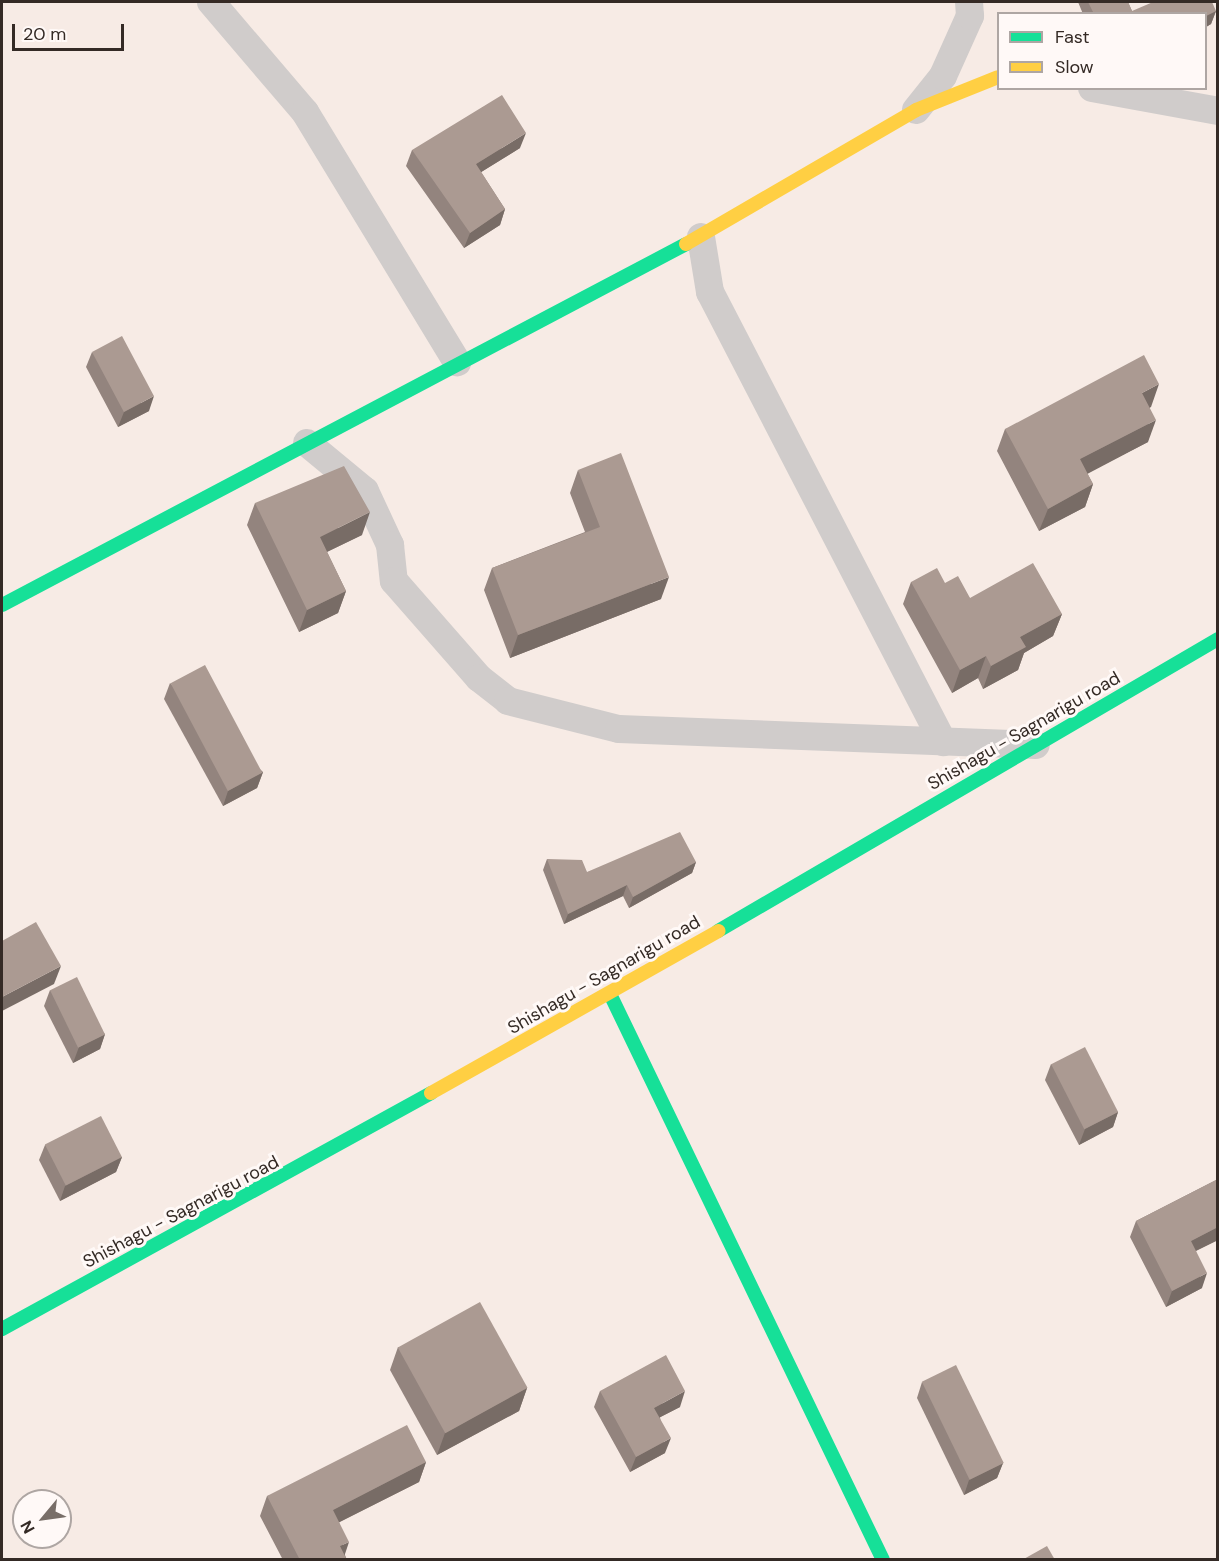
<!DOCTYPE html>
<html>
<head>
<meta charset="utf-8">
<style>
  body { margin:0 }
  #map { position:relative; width:1219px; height:1561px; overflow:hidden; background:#f7ebe5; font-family:"DM Sans",sans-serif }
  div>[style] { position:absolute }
  .street>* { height:28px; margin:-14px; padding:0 14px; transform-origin:14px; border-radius:14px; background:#d0cccb }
  .fast>* { height:14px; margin:-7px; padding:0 7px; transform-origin:7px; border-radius:7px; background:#16e098 }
  .slow>* { height:14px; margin:-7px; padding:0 7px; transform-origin:7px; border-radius:7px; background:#ffcf43 }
  .wall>* { inset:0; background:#93847e }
  .shaded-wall>* { inset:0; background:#786c66 }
  .building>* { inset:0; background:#ab9a92; transform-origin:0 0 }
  span { translate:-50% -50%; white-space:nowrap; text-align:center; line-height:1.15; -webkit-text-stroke:6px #fff9f7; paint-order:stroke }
  .street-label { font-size:18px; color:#342a25 }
  .frame { position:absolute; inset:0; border:3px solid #342a25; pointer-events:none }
  .legend { position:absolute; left:997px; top:12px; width:210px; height:78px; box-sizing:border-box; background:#fff9f7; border:2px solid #aea6a3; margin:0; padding:8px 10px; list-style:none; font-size:18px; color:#342a25 }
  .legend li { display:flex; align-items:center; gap:12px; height:30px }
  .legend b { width:30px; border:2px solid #aea6a3 }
  .north { position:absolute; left:12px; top:1489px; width:60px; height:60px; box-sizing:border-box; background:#fff9f7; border:2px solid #aea6a3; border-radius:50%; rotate:241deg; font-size:16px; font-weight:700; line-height:24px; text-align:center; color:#342a25 }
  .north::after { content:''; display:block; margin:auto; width:21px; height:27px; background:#786e68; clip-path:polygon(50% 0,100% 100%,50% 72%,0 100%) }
  .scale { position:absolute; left:12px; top:24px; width:112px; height:27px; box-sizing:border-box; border:3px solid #342a25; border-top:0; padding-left:8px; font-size:18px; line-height:21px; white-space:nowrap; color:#342a25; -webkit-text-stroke:4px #fff9f7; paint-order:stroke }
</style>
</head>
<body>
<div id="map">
  <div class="street">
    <div style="left:211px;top:2px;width:145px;rotate:49.5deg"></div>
    <div style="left:305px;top:112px;width:293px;rotate:58.7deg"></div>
    <div style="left:1092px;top:88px;width:128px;rotate:10.3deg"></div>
    <div style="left:916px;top:110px;width:43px;rotate:-51.5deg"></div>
    <div style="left:943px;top:76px;width:66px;rotate:-65.8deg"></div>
    <div style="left:970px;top:16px;width:14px;rotate:-94deg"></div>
    <div style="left:701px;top:237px;width:56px;rotate:80.7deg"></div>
    <div style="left:710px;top:292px;width:507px;rotate:62.63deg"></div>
    <div style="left:307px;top:443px;width:75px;rotate:39.6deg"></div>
    <div style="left:365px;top:491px;width:60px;rotate:65.2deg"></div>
    <div style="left:390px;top:545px;width:36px;rotate:84deg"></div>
    <div style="left:394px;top:581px;width:129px;rotate:48.8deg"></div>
    <div style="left:479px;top:678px;width:37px;rotate:38deg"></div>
    <div style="left:508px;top:701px;width:114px;rotate:14.2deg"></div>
    <div style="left:619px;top:729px;width:417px;rotate:2.2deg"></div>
  </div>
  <div class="fast">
    <div style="left:2px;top:605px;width:773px;rotate:-27.82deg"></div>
    <div style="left:718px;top:931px;width:579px;rotate:-30.28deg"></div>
    <div style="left:610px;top:994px;width:628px;rotate:64.25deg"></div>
    <div style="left:2px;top:1329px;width:490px;rotate:-28.8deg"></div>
  </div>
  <div class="slow">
    <div style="left:686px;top:244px;width:266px;rotate:-30.2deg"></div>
    <div style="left:916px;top:110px;width:88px;rotate:-21.9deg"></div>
    <div style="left:431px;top:1093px;width:330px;rotate:-29.4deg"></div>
  </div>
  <div class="wall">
    <div style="clip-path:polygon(1078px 2px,1128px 2px,1132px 11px,1216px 11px,1211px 24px,1206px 27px,1206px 14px,1083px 14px)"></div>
    <div style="clip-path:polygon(520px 148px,481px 172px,505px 209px,500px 225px,464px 248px,406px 166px,412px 150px)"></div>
    <div style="clip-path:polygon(92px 352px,149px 411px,118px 427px,86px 367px)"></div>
    <div style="clip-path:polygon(1149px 407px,1148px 442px,1087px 473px,1093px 484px,1085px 507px,1039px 531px,997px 451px,1005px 429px,1151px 407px)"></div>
    <div style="clip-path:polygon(578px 470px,661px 599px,510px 658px,484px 590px,492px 568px,585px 532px,570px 493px)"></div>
    <div style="clip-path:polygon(255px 503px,362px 535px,327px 552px,346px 591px,338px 613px,299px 632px,247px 525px)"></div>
    <div style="clip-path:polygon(911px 582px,945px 583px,970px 598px,1062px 614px,1053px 636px,1024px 653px,1018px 670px,983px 689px,978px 678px,952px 693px,903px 604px)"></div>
    <div style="clip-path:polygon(170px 683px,263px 772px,257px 788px,223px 806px,164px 699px)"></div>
    <div style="clip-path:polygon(547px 859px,587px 872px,696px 862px,692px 873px,629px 908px,623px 896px,564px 924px,543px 870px)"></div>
    <div style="clip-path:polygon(50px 990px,105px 1034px,100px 1049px,73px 1063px,44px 1006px)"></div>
    <div style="clip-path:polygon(1051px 1064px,1118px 1112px,1113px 1127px,1079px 1145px,1045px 1080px)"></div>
    <div style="clip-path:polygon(45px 1145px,122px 1157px,116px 1172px,60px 1201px,39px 1160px)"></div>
    <div style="clip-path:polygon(1218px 1179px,1218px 1240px,1196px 1251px,1202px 1288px,1166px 1307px,1130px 1237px,1136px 1221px)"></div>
    <div style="clip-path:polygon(398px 1347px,527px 1388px,519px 1411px,437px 1455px,390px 1370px)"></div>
    <div style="clip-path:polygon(922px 1382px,1003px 1463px,997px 1478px,964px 1495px,917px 1398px)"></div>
    <div style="clip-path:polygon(600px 1391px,680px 1407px,660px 1417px,665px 1453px,630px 1472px,594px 1407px)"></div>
    <div style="clip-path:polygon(426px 1462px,419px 1482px,339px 1522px,345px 1555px,347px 1560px,283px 1560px,260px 1516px,267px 1496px)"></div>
  </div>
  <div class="shaded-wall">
    <div style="clip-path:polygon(1216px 11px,1211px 24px,1206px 27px,1206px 16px)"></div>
    <div style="clip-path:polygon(526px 133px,520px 148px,470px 179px,476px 164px)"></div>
    <div style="clip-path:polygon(505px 209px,500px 225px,464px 248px,470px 233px)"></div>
    <div style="clip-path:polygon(1159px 384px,1151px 407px,1134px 416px,1142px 393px)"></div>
    <div style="clip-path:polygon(154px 396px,149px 411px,118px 427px,124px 412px)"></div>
    <div style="clip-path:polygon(1156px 420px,1148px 442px,1072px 482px,1080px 459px)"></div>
    <div style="clip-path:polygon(1093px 484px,1085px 507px,1039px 531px,1048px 509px)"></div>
    <div style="clip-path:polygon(370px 512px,362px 535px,312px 559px,320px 537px)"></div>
    <div style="clip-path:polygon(669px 577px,661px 599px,510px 658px,518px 635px)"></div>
    <div style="clip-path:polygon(346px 591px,338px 613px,299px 632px,307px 610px)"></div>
    <div style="clip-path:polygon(1062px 614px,1053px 636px,1024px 653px,1018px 670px,983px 689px,991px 666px,1020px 637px)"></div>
    <div style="clip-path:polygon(986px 656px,978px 678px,952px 693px,960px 670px)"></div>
    <div style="clip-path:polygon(263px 772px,257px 788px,223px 806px,228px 791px)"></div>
    <div style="clip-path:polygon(696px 862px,692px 873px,629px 908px,633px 897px)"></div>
    <div style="clip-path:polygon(627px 885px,623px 896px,564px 924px,568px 914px)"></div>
    <div style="clip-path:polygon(61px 966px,54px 984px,2px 1011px,2px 997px)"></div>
    <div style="clip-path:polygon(105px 1034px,100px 1049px,73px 1063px,79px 1047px)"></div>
    <div style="clip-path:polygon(1118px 1112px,1113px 1127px,1079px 1145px,1085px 1129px)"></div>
    <div style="clip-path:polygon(122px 1157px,116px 1172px,60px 1201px,65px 1186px)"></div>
    <div style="clip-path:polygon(1218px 1227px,1218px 1240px,1185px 1256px,1191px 1241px)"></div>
    <div style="clip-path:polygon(1207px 1273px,1202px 1288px,1166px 1307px,1172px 1291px)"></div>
    <div style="clip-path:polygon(527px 1388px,519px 1411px,437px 1455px,445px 1433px)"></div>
    <div style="clip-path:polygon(685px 1391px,680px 1407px,649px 1423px,654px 1408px)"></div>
    <div style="clip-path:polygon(671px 1438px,665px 1453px,630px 1472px,636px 1457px)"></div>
    <div style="clip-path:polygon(426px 1462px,419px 1482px,326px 1529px,333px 1510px)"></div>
    <div style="clip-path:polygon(1003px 1463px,997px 1478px,964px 1495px,969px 1480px)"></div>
    <div style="clip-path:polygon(349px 1542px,343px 1560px,340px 1546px)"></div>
  </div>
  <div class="building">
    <div style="clip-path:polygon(1088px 2px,1128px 2px,1132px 11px,1153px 2px,1212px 2px,1216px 11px,1206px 16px,1206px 14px,1094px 14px)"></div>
    <div style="clip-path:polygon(502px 95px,526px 133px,476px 164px,505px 209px,470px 233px,412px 150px)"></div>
    <div style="left:122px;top:336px;width:68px;height:34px;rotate:62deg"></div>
    <div style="clip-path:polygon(1144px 355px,1159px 384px,1142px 393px,1156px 420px,1080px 459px,1093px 484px,1048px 509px,1005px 429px)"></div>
    <div style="clip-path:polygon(621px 453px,669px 577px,518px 635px,492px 568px,600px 527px,578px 470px)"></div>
    <div style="clip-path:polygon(344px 466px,370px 512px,320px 537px,346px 591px,307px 610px,255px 503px)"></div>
    <div style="clip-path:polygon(1033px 563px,1062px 614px,1020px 637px,1026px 647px,991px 666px,986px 656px,960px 670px,911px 582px,937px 568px,945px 583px,958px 576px,970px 598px)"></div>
    <div style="left:205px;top:665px;width:122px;height:39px;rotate:62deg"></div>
    <div style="clip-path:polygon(680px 832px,696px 862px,633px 897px,627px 885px,568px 914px,547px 859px,582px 860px,587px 872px)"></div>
    <div style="clip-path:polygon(36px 922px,61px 966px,2px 997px,2px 941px)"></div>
    <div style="left:77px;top:977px;width:64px;height:30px;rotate:64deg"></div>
    <div style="left:1085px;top:1047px;width:73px;height:38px;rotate:63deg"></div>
    <div style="left:101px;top:1116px;width:46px;height:63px;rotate:63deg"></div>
    <div style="clip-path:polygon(1218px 1179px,1218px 1227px,1191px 1241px,1207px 1273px,1172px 1291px,1136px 1221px)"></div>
    <div style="left:480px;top:1302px;width:98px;height:94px;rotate:61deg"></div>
    <div style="clip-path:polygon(666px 1355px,685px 1391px,654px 1408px,671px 1438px,636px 1457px,600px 1391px)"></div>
    <div style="left:956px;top:1365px;width:109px;height:38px;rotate:64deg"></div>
    <div style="clip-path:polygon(407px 1425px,426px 1462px,333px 1510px,349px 1542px,340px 1546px,347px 1560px,300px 1560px,267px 1496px)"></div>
    <div style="clip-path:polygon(1047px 1546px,1055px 1560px,1022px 1560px)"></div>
  </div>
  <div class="street-label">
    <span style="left:1024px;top:731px;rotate:-30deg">Shishagu - Sagnarigu road</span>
    <span style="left:604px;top:975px;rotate:-30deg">Shishagu - Sagnarigu road</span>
    <span style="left:181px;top:1212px;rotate:-28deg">Shishagu - Sagnarigu road</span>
  </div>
  <div class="frame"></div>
  <ul class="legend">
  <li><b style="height:8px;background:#16e098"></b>Fast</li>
  <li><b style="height:8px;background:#ffcf43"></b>Slow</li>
  </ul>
  <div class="north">N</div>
  <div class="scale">20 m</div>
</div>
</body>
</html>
